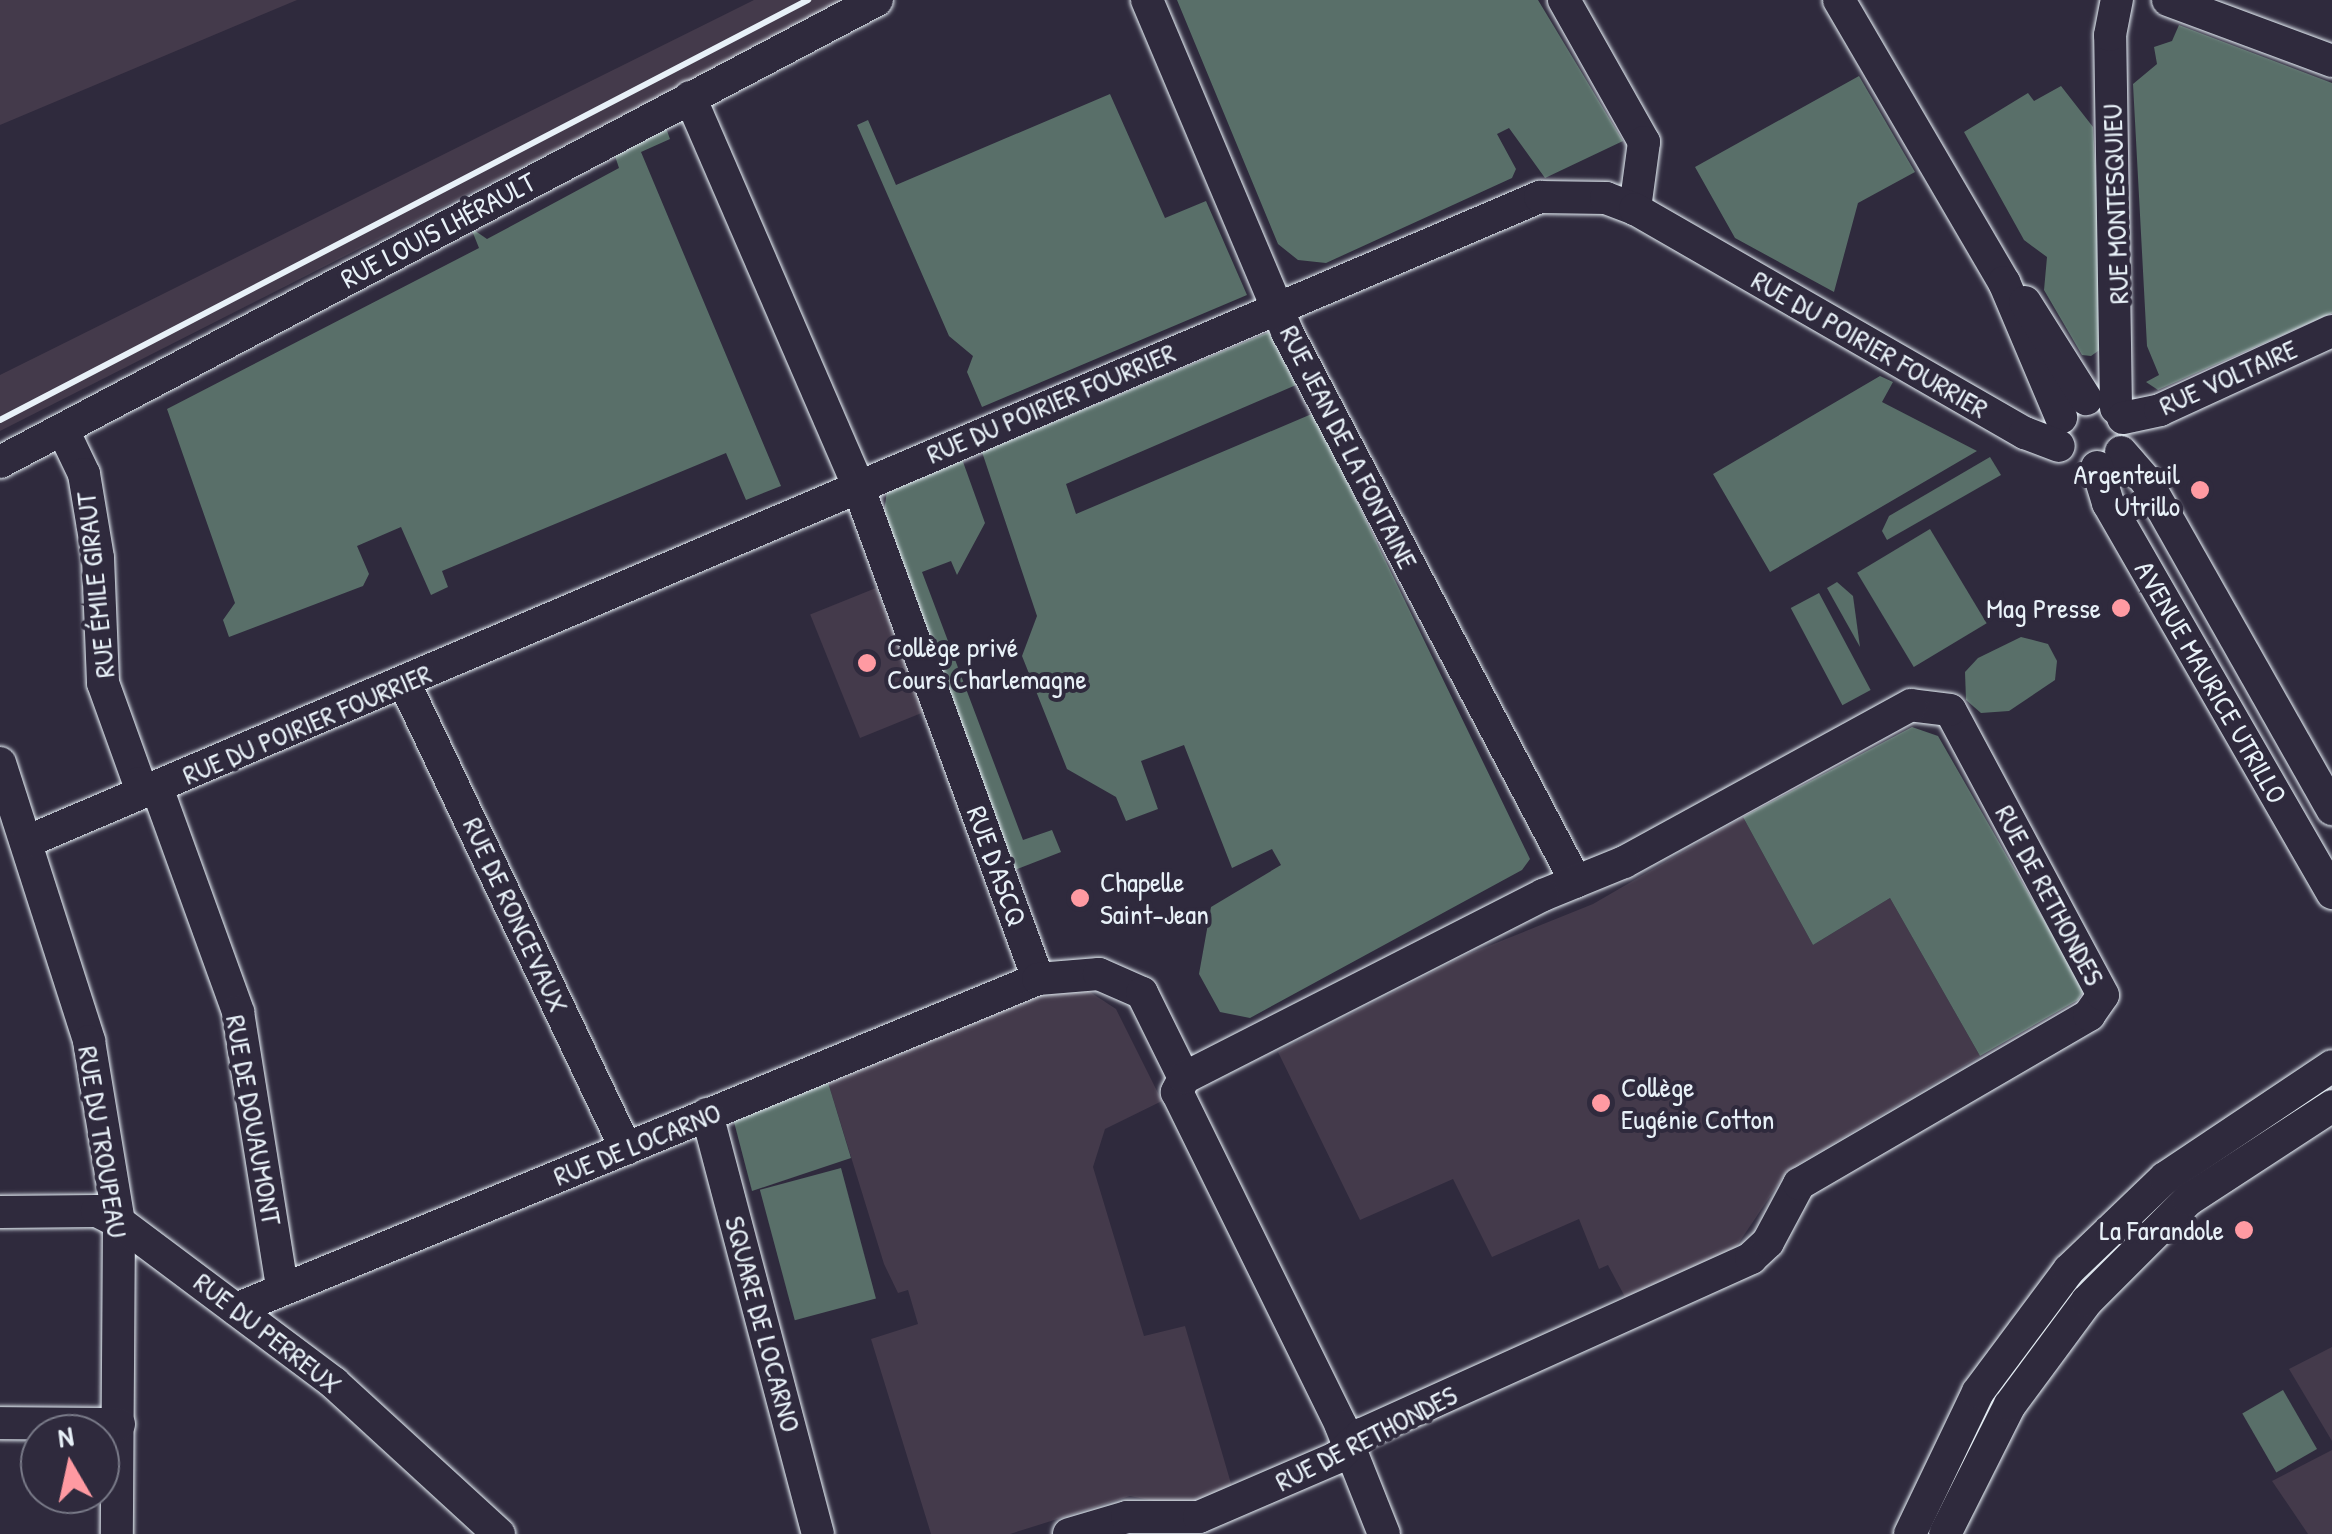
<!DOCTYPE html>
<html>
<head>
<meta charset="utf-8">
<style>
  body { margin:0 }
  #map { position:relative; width:2332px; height:1534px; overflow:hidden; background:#2f2a3d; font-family:"Patrick Hand",sans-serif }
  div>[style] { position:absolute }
  .built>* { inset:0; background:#443a4b; transform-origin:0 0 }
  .green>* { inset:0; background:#596f69; transform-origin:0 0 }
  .roads { filter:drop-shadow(0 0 2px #e8f1f8) drop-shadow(0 0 2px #e8f1f8) }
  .minor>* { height:32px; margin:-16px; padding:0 16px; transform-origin:16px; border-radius:16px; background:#2f2a3d }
  .rail>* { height:6px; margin:-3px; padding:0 3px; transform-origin:3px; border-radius:3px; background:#e8f1f8 }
  .dots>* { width:28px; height:28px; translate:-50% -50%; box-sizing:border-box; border:5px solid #2f2a3d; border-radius:50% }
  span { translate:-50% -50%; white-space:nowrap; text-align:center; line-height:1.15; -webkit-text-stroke:8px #2f2a3d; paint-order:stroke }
  .street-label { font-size:28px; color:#e8f1f8 }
  .poi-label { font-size:28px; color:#e8f1f8 }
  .right { translate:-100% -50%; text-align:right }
  .left { translate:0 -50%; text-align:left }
  .north { position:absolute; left:20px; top:1414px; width:100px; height:100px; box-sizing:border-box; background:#2f2a3d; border:2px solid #797a88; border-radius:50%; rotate:351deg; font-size:28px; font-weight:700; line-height:40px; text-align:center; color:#e8f1f8 }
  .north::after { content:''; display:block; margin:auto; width:35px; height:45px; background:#ff9aa2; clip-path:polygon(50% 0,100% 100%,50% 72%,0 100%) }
</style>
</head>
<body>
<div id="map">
  <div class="built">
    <div style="clip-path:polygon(0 0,297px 0,0 125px)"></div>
    <div style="clip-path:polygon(754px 0,850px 0,0 431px,0 375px)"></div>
    <div style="left:876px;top:588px;width:133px;height:71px;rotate:68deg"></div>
    <div style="clip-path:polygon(1743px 817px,1813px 945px,1890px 898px,1980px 1056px,1787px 1171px,1736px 1247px,1625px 1297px,1608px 1265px,1599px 1269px,1579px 1219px,1492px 1257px,1453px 1179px,1360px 1220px,1278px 1052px,1466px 955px,1593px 904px)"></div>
    <div style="clip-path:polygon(1051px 988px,1087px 990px,1116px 1009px,1162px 1101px,1105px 1129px,1093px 1167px,1144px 1336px,1185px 1326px,1232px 1487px,1187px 1508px,1130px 1496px,1010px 1534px,931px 1534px,871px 1339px,918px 1324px,908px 1290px,898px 1293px,884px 1264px,827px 1079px)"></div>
    <div style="clip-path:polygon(2332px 1347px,2332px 1441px,2289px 1369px)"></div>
    <div style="clip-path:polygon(2332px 1450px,2332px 1534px,2308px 1534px,2272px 1481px)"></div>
  </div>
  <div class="green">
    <div style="clip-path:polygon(1177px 0,1538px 0,1623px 141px,1545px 178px,1509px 128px,1497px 134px,1516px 169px,1512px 178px,1326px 263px,1298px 260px,1278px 244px)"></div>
    <div style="clip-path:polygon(2179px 25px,2332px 83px,2332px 313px,2158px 390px,2146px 382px,2159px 375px,2147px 346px,2133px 84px,2157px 64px,2154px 47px,2172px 41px)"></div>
    <div style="clip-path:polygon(1859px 76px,1915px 172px,1858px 203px,1834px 292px,1735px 238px,1695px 167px)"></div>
    <div style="clip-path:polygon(2061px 86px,2093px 127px,2105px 346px,2091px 356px,2082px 355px,2044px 290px,2047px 257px,2024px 240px,1964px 132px,2028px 93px,2034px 101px)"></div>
    <div style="clip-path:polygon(1110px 94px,1165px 218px,1206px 201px,1247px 295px,982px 407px,967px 372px,973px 356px,949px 336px,857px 125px,868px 120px,896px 185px)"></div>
    <div style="clip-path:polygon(665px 125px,670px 139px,641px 152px,781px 486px,746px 500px,726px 453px,442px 571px,448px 587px,431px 595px,401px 527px,357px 546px,369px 574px,363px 586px,229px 637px,223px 620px,235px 603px,167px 409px,479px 248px,471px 228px,487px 239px,619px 168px,614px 153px)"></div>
    <div style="clip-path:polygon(1269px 332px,1296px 385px,1066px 484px,1076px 514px,1314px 413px,1530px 859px,1522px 870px,1250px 1018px,1220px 1012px,1199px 974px,1211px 907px,1281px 865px,1272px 849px,1232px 868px,1184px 745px,1141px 761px,1158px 809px,1126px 821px,1116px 797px,1067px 769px,1022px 656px,1037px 616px,982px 452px)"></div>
    <div style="clip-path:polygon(1880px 376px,1893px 382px,1882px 402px,1977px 451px,1770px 572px,1713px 474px)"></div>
    <div style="clip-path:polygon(1990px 457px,2001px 475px,1887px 540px,1882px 531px,1889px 516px)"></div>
    <div style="clip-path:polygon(962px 459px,985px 523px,957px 575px,951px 561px,922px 572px,1023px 840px,1052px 830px,1061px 852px,1015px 870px,884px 512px,887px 491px)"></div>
    <div style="left:1930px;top:529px;width:110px;height:85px;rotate:59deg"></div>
    <div style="clip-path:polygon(1837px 582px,1853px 596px,1860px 647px,1827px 588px)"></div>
    <div style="left:1819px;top:593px;width:110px;height:32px;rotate:62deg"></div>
    <div style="clip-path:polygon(2021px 637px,2048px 644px,2057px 661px,2055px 680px,2009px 711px,1981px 713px,1966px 700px,1965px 672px,1978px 658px)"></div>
    <div style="clip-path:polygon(1912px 727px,1938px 736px,2084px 990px,2078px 1000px,1980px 1056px,1890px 898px,1813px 945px,1743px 817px)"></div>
    <div style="clip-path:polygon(827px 1079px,851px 1158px,752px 1191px,733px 1118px)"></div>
    <div style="left:841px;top:1168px;width:135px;height:84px;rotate:75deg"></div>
    <div style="left:2283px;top:1390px;width:68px;height:47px;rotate:60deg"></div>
  </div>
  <div class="roads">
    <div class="minor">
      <div style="left:1147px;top:0;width:360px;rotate:67.1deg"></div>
      <div style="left:1287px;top:332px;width:621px;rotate:62.28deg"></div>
      <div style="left:1564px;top:0;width:163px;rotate:60.6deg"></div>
      <div style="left:1644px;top:142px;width:68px;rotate:97.7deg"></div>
      <div style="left:1839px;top:0;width:327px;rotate:59.7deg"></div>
      <div style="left:2004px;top:282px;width:147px;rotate:67.1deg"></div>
      <div style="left:2168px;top:0;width:175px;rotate:20.4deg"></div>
      <div style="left:690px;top:97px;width:424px;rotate:66.6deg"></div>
      <div style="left:858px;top:486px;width:525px;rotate:69.94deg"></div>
      <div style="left:2025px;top:302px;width:115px;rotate:57.8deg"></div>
      <div style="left:2116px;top:408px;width:373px;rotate:-90.9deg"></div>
      <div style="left:2110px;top:35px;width:36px;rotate:-79deg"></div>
      <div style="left:2123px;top:418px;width:38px;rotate:-12deg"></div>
      <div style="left:2160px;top:410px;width:189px;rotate:-24.7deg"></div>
      <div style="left:63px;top:430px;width:49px;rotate:64.5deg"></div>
      <div style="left:84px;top:474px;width:85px;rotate:80.5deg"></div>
      <div style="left:98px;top:558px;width:125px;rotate:87.7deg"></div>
      <div style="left:103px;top:683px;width:106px;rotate:70.2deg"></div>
      <div style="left:139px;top:783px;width:25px;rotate:32deg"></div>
      <div style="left:160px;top:796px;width:230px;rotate:70.1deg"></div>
      <div style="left:238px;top:1012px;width:278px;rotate:80.9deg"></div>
      <div style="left:2121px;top:452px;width:40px;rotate:49deg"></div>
      <div style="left:2147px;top:482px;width:376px;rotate:60.5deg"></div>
      <div style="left:0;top:462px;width:991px;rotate:-27.78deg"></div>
      <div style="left:2097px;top:467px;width:38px;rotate:73deg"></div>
      <div style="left:2108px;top:503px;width:450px;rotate:60.1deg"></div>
      <div style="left:404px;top:682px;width:517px;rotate:64.57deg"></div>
      <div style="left:0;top:763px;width:292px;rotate:72.2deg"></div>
      <div style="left:89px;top:1041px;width:183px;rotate:80.6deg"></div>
      <div style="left:119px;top:1222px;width:312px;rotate:90.4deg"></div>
      <div style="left:26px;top:842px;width:1646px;rotate:-23.08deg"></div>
      <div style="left:1540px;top:197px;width:66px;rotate:0.9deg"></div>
      <div style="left:1606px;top:198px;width:31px;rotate:21deg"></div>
      <div style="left:1635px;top:209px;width:450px;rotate:29.9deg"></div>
      <div style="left:2025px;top:433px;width:36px;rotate:21deg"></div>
      <div style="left:1184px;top:1078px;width:16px;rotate:117deg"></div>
      <div style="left:1177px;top:1092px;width:372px;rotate:63.8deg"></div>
      <div style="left:1341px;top:1426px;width:116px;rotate:68.3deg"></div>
      <div style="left:707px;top:1114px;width:434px;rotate:75.2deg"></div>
      <div style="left:0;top:1212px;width:97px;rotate:-0.6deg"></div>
      <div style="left:97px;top:1211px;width:25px;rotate:27deg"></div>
      <div style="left:119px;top:1222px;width:269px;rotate:36.8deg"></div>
      <div style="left:334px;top:1383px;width:224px;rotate:42.5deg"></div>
      <div style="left:236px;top:1309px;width:867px;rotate:-22.37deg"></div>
      <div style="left:1038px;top:979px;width:61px;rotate:-4.7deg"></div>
      <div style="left:1099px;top:974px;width:47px;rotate:23.8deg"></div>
      <div style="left:1142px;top:993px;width:95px;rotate:63.7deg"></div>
      <div style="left:0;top:1423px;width:119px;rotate:0.5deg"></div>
      <div style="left:1069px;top:1534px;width:60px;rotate:-16.3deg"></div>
      <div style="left:1127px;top:1517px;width:72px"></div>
      <div style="left:1199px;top:1517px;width:151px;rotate:-23.3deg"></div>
      <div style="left:1338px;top:1457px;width:33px;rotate:-44deg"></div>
      <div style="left:1362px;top:1434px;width:427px;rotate:-24.3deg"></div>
      <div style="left:1751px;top:1258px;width:23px;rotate:-43deg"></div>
      <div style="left:1768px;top:1242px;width:66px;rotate:-61.9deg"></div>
      <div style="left:1799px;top:1184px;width:336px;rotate:-30.2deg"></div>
      <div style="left:2089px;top:1015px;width:24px;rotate:-55deg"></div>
      <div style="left:2103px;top:995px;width:323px;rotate:-118.2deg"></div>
      <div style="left:1950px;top:710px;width:39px;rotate:-173deg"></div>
      <div style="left:1911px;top:705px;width:327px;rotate:151.3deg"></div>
      <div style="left:1624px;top:862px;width:87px;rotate:157.8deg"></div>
      <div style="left:1543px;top:895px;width:403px;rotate:153deg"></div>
      <div style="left:1910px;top:1534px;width:157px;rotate:-64.4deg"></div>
      <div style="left:1978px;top:1392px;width:152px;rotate:-53.3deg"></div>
      <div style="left:2069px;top:1270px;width:133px;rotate:-43.8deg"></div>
      <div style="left:2165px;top:1178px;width:201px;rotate:-33.8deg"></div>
      <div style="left:1945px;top:1534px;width:144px;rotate:-63.3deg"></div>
      <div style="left:2010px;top:1405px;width:129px;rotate:-53.5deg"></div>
      <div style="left:2087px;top:1301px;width:143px;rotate:-45deg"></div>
      <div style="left:2188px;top:1200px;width:172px;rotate:-33.1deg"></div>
    </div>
  </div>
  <div class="rail">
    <div style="left:0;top:420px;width:911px;rotate:-27.47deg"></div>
  </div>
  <div class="dots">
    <div style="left:2200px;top:490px;background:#ff9aa2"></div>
    <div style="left:2121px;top:608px;background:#ff9aa2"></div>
    <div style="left:867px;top:663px;background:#ff9aa2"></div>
    <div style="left:1080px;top:898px;background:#ff9aa2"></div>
    <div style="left:1601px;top:1103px;background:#ff9aa2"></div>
    <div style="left:2244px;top:1230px;background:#ff9aa2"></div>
  </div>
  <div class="street-label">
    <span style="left:2115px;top:204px;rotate:-92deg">RUE MONTESQUIEU</span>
    <span style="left:438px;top:230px;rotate:-28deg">RUE LOUIS LHÉRAULT</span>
    <span style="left:1870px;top:344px;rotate:30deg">RUE DU POIRIER FOURRIER</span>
    <span style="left:2228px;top:377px;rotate:-24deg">RUE VOLTAIRE</span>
    <span style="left:1051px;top:403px;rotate:-23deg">RUE DU POIRIER FOURRIER</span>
    <span style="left:1349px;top:447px;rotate:63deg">RUE JEAN DE LA FONTAINE</span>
    <span style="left:95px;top:585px;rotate:-96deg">RUE ÉMILE GIRAUT</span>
    <span style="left:2211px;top:682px;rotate:60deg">AVENUE MAURICE UTRILLO</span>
    <span style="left:307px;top:724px;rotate:-23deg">RUE DU POIRIER FOURRIER</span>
    <span style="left:997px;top:866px;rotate:70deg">RUE D'ASCQ</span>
    <span style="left:2050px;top:895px;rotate:62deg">RUE DE RETHONDES</span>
    <span style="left:516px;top:915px;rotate:65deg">RUE DE RONCEVAUX</span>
    <span style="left:254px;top:1120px;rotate:80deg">RUE DE DOUAUMONT</span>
    <span style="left:103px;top:1142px;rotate:81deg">RUE DU TROUPEAU</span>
    <span style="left:637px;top:1144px;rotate:-22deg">RUE DE LOCARNO</span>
    <span style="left:763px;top:1324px;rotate:75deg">SQUARE DE LOCARNO</span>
    <span style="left:268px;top:1333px;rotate:38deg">RUE DU PERREUX</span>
    <span style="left:1366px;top:1438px;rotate:-27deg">RUE DE RETHONDES</span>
  </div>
  <div class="poi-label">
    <span class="right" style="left:2180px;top:490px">Argenteuil<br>Utrillo</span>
    <span class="right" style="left:2101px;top:608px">Mag Presse</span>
    <span class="left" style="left:887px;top:663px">Collège privé<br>Cours Charlemagne</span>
    <span class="left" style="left:1100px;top:898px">Chapelle<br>Saint-Jean</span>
    <span class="left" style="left:1621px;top:1103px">Collège<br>Eugénie Cotton</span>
    <span class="right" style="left:2224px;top:1230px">La Farandole</span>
  </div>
  <div class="north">N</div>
</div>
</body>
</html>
